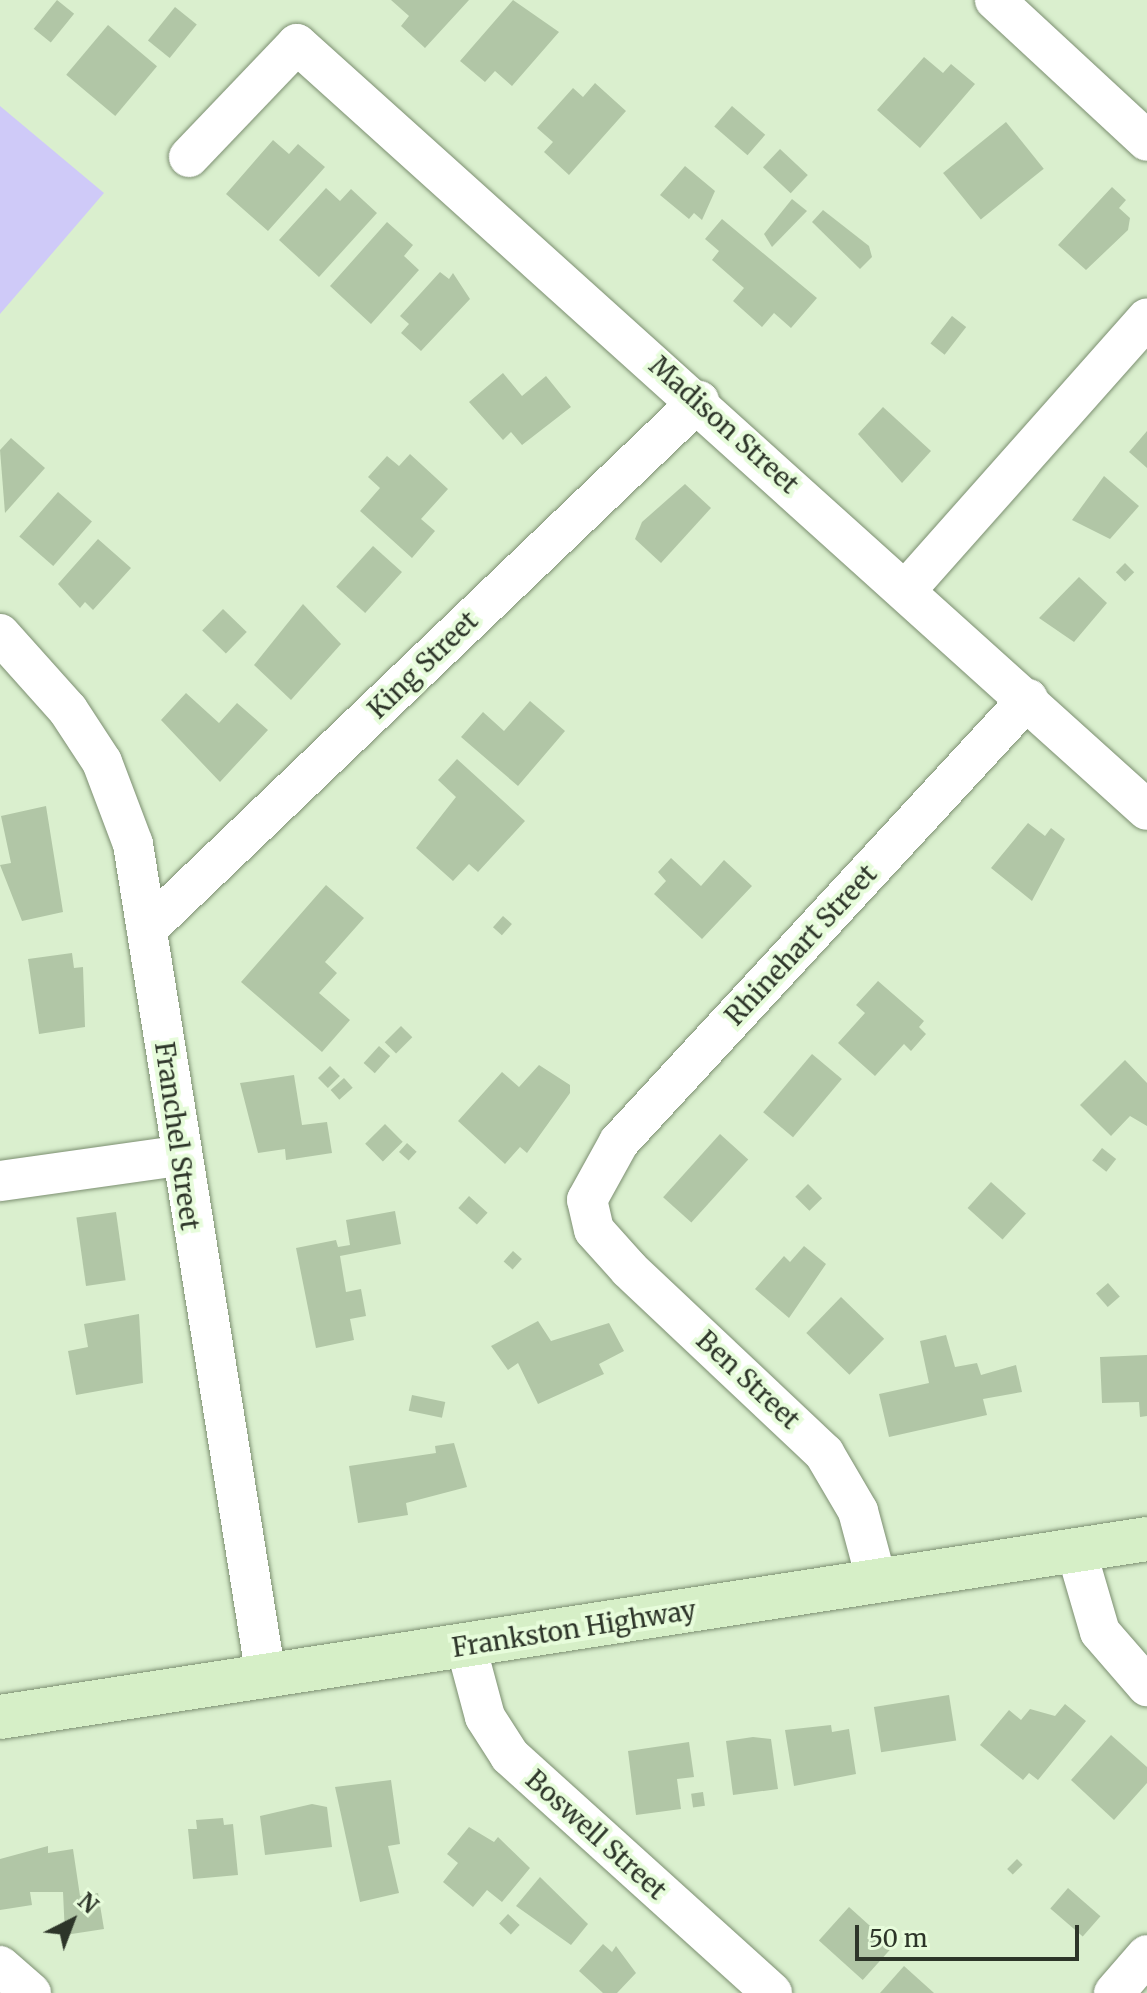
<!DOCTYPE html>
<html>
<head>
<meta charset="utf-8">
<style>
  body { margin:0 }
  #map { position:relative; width:1147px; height:1993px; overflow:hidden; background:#daefce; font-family:Merriweather,serif }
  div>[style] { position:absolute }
  .green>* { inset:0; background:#cfcaf8 }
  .building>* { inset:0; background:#b1c6a6; transform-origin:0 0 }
  .roads { filter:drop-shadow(0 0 2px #7c8f71) drop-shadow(0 0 2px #7c8f71) }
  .minor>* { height:40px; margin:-20px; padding:0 20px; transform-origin:20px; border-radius:20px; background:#fff }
  .major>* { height:44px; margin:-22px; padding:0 22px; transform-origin:22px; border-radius:22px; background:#d6efc7 }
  span { translate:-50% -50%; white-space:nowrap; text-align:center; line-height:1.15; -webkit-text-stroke:8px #e7fcdb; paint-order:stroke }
  .street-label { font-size:26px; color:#2d3529 }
  .north { position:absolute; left:32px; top:1881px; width:80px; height:80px; -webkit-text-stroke:6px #e7fcdb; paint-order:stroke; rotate:42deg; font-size:22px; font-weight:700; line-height:32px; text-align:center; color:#2d3529 }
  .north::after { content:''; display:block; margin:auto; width:28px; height:36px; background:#2d3529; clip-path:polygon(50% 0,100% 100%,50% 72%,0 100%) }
  .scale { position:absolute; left:855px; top:1925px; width:224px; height:36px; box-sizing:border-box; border:4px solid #2d3529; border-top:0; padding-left:10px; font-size:24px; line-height:28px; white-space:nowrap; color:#2d3529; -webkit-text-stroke:6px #e7fcdb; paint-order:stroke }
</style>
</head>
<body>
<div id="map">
  <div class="green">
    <div style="clip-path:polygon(0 106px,104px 193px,0 314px)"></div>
  </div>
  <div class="building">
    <div style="left:57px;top:0;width:22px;height:37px;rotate:39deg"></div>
    <div style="clip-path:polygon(391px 0,469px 0,425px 48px,401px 26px,409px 16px)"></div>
    <div style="clip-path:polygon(513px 0,559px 32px,512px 86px,495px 71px,485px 82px,460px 61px)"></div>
    <div style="left:175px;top:7px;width:28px;height:43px;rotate:39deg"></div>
    <div style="left:108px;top:25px;width:64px;height:65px;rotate:40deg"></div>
    <div style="clip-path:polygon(924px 57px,943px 73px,951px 64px,975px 84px,920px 148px,877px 110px)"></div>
    <div style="clip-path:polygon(595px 83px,626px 111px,569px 175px,544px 152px,553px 142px,537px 128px,573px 88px,583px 97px)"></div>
    <div style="left:732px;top:106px;width:44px;height:27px;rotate:41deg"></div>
    <div style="left:1006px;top:122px;width:60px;height:81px;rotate:51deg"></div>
    <div style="clip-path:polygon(273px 140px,289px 154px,298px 144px,325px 167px,268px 231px,226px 194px)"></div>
    <div style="left:780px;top:149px;width:38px;height:25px;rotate:43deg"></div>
    <div style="clip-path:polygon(685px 166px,715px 191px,702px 220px,694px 213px,689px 219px,660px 195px)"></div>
    <div style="clip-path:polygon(1112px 187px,1126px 200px,1119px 208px,1130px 218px,1128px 230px,1086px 270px,1058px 245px)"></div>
    <div style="clip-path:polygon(326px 188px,340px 201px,351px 189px,377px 213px,319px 277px,279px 240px)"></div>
    <div style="clip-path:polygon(792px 199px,807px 211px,772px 247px,764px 234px)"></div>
    <div style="clip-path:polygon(823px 210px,869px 246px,872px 257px,860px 269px,812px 222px)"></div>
    <div style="clip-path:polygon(722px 219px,817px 298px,791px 328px,774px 313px,762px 327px,733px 301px,744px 288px,712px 260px,719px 251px,705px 239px)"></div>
    <div style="clip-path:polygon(387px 222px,413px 245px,404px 256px,419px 270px,371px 324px,330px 286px)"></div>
    <div style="clip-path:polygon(440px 272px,449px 279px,453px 273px,470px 299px,421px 351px,401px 333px,409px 324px,400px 316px)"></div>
    <div style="left:952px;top:316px;width:18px;height:35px;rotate:38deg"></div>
    <div style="clip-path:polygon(503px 373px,522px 396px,546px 376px,571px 407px,522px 445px,511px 432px,503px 440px,469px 402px)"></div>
    <div style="clip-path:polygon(883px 407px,931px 451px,902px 483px,858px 434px)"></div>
    <div style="clip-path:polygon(1147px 431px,1147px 468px,1129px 452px)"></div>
    <div style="clip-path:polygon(11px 438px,45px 468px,5px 513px,0 450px)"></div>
    <div style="clip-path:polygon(410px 454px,448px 489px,421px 519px,435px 531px,412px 558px,360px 511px,380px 488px,368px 477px,387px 456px,399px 466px)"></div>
    <div style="clip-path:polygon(1104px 476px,1139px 506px,1110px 539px,1072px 520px)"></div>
    <div style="clip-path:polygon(685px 484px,711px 508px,661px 563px,635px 539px,642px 522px)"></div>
    <div style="left:58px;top:492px;width:45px;height:59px;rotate:41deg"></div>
    <div style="clip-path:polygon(98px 539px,131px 568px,93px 610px,85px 602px,80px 608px,58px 584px)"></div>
    <div style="left:373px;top:546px;width:39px;height:55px;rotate:42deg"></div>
    <div style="left:1125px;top:563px;width:13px;height:13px;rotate:45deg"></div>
    <div style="clip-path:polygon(1079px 577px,1107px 603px,1074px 642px,1039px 618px)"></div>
    <div style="clip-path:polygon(303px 604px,341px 644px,291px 700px,254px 665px)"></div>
    <div style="left:223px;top:609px;width:33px;height:30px;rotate:44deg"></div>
    <div style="clip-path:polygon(186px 693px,219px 723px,237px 703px,268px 730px,220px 782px,161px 720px)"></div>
    <div style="clip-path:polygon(530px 701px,565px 731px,518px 786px,461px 737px,483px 712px,504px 731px)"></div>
    <div style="clip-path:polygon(457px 759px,525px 821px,478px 872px,469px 864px,453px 881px,416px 848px,456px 797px,438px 780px)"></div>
    <div style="clip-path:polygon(46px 806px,63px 912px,22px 921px,0 865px,11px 863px,1px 816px)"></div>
    <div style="clip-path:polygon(1028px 823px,1045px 836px,1051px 828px,1065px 839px,1032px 901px,991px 868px)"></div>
    <div style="clip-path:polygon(671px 858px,701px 886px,724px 860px,752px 886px,702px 939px,654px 894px,666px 881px,658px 872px)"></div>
    <div style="clip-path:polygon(326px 885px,364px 918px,325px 962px,337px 973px,319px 993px,350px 1020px,322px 1052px,241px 982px)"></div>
    <div style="left:503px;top:916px;width:12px;height:15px;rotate:42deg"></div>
    <div style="clip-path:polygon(72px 953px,74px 968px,83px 967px,85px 1027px,39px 1034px,28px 959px)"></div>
    <div style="clip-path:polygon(878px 981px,924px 1021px,919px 1027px,926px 1034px,911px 1051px,904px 1044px,875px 1076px,838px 1043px,865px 1013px,856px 1005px)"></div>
    <div style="left:401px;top:1026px;width:16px;height:23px;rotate:45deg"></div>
    <div style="left:379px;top:1046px;width:15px;height:23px;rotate:42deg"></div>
    <div style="left:812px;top:1054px;width:39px;height:76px;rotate:40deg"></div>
    <div style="clip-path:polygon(1125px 1060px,1147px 1083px,1147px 1126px,1130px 1116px,1111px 1136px,1080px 1105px)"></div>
    <div style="clip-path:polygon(539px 1065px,570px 1085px,570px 1093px,527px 1153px,520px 1147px,505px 1164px,458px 1121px,502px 1072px,519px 1087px)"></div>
    <div style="left:330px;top:1066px;width:14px;height:17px;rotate:45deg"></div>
    <div style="clip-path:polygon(294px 1075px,302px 1125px,327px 1122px,332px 1153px,286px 1160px,285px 1149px,258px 1153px,240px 1083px)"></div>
    <div style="left:344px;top:1078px;width:13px;height:18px;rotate:48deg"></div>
    <div style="left:385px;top:1124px;width:25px;height:28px;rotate:45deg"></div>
    <div style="left:720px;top:1134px;width:38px;height:85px;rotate:42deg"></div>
    <div style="left:407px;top:1143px;width:13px;height:12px;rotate:42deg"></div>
    <div style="left:1102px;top:1148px;width:18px;height:16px;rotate:38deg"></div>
    <div style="left:991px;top:1182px;width:47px;height:35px;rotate:42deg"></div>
    <div style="left:808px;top:1184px;width:20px;height:18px;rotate:45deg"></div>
    <div style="left:469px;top:1196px;width:25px;height:16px;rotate:42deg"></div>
    <div style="clip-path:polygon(395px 1211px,401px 1244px,340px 1256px,346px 1292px,361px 1289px,366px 1316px,350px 1319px,354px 1340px,316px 1348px,296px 1248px,336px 1240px,338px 1247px,350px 1245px,346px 1220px)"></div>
    <div style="left:116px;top:1212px;width:69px;height:40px;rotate:82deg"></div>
    <div style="clip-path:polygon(804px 1246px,826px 1264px,789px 1318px,755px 1289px,784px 1256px,790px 1262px)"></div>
    <div style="left:513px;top:1251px;width:12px;height:14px;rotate:42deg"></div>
    <div style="left:1108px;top:1283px;width:18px;height:16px;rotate:49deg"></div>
    <div style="left:841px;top:1297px;width:60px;height:50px;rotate:44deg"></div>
    <div style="clip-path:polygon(139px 1314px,143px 1383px,76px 1395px,68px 1351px,88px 1347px,84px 1324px)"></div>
    <div style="clip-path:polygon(538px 1321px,551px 1341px,609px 1323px,624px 1351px,599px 1364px,604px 1374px,538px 1404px,518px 1363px,508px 1370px,491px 1346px)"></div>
    <div style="clip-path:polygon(946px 1335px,955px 1367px,977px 1363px,981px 1375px,1016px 1365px,1022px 1392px,983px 1399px,987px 1415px,889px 1437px,879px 1394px,929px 1383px,920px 1341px)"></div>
    <div style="clip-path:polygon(1147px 1355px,1147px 1416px,1140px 1417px,1139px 1402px,1102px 1403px,1100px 1357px)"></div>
    <div style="left:412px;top:1395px;width:34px;height:16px;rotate:12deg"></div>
    <div style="clip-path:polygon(454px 1443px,467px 1487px,406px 1503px,408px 1515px,358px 1523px,349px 1466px,436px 1453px,435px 1446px)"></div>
    <div style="left:949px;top:1695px;width:46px;height:76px;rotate:81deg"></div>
    <div style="clip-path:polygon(1065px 1704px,1086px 1721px,1038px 1780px,1029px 1773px,1023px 1780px,980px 1745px,1009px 1710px,1021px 1720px,1030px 1709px,1055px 1716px)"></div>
    <div style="clip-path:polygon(831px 1725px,832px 1732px,849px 1729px,856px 1774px,794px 1786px,785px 1730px)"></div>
    <div style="clip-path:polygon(1111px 1735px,1147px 1767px,1147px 1783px,1114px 1820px,1071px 1780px)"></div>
    <div style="clip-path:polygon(753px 1737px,771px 1739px,778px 1789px,733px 1795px,726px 1741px)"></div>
    <div style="clip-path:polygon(689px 1742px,694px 1777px,677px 1779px,681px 1809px,636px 1815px,628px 1751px)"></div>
    <div style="clip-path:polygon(391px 1780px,400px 1844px,388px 1846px,399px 1893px,360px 1902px,335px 1787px)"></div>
    <div style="left:703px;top:1792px;width:14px;height:12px;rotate:82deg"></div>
    <div style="clip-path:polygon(312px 1804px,327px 1807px,332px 1847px,265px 1855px,260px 1816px)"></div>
    <div style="clip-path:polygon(223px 1818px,224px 1825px,233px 1824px,238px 1875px,193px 1879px,188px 1829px,197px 1829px,196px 1820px)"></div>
    <div style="clip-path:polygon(469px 1827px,494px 1842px,498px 1837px,530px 1868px,502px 1902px,487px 1890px,473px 1907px,443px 1882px,458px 1863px,447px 1854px)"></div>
    <div style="clip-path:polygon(48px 1846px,48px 1853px,73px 1849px,80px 1896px,98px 1893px,104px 1929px,65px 1935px,63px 1892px,30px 1892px,32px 1905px,0 1910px,0 1859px)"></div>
    <div style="left:1017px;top:1859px;width:8px;height:14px;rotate:45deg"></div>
    <div style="clip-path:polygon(540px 1877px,588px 1924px,571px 1945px,516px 1906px)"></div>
    <div style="left:1068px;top:1888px;width:43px;height:27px;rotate:41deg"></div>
    <div style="left:849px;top:1907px;width:59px;height:45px;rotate:42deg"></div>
    <div style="left:508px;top:1914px;width:16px;height:13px;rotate:43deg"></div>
    <div style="clip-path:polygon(603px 1944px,612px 1952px,616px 1946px,636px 1973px,617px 1993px,603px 1993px,579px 1971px)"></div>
    <div style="clip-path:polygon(904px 1966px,934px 1993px,880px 1993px)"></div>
  </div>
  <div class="roads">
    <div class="minor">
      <div style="left:995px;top:0;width:207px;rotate:42.8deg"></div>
      <div style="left:189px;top:157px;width:156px;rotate:-46.3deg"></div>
      <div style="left:297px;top:44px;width:1144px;rotate:42.02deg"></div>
      <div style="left:906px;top:590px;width:363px;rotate:-48.4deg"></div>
      <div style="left:0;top:634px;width:102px;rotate:48.2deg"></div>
      <div style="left:68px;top:710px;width:62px;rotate:56.8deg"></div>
      <div style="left:102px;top:762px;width:88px;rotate:69.3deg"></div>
      <div style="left:133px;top:844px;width:844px;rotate:80.93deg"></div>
      <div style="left:147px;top:929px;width:764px;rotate:-43.73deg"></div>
      <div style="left:0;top:1181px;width:180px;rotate:-8deg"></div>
      <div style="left:1076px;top:1550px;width:85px;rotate:73.7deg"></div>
      <div style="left:1100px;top:1632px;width:72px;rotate:49deg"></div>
      <div style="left:877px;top:1582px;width:73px;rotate:-105deg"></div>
      <div style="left:858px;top:1511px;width:67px;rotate:-120.4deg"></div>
      <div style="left:824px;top:1453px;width:268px;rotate:-136.7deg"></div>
      <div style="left:629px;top:1269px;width:52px;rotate:-131.9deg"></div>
      <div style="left:594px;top:1230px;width:31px;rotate:-103deg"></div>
      <div style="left:587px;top:1200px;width:66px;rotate:-61.1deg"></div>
      <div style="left:619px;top:1142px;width:603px;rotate:-47.29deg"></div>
      <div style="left:466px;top:1646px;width:73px;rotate:75deg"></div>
      <div style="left:485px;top:1717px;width:46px;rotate:57.3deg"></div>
      <div style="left:510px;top:1756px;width:353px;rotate:42.1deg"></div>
      <div style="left:0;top:1966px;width:41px;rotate:41.1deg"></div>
      <div style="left:1114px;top:1993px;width:50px;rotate:-49deg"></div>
    </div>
    <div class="major">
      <div style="left:0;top:1717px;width:1161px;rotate:-8.82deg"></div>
    </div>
  </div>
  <div class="street-label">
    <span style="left:724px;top:425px;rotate:42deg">Madison Street</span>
    <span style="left:423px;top:665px;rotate:-44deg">King Street</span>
    <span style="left:801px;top:945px;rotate:-47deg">Rhinehart Street</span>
    <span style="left:177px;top:1136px;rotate:82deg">Franchel Street</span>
    <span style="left:748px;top:1380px;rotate:43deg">Ben Street</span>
    <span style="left:574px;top:1629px;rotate:-9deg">Frankston Highway</span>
    <span style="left:596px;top:1835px;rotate:42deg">Boswell Street</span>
  </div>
  <div class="north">N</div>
  <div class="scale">50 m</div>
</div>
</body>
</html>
